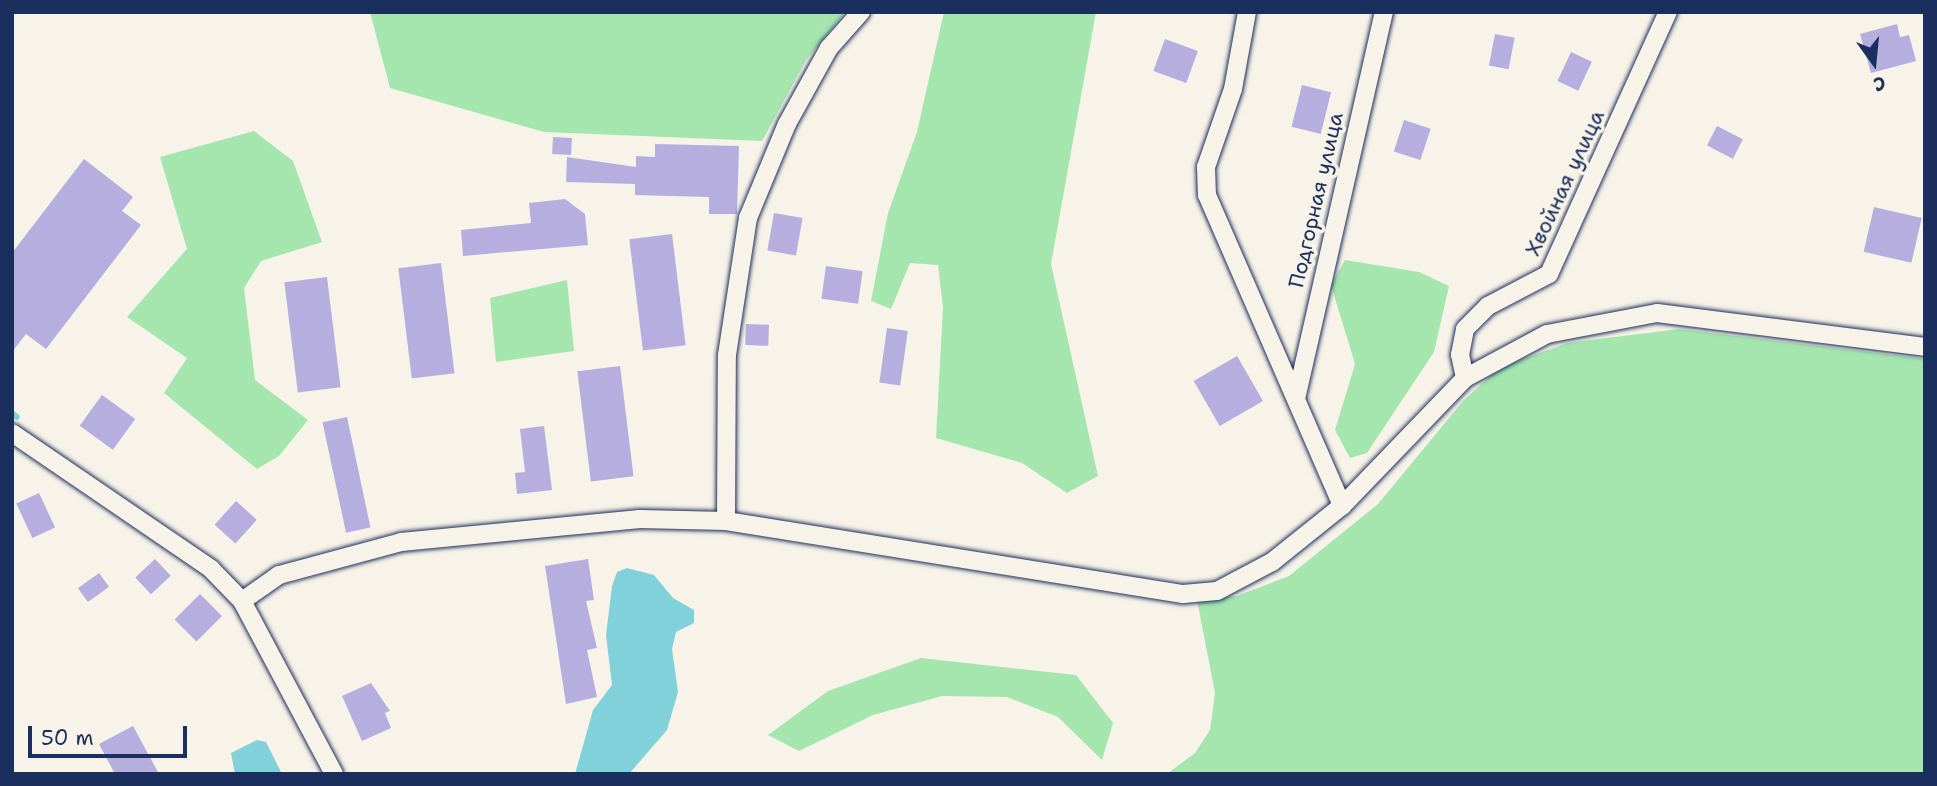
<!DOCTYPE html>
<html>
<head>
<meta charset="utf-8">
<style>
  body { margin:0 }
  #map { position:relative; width:1937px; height:786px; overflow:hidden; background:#f7f3e8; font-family:"Shantell Sans",sans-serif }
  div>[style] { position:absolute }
  .green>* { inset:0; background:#a5e6af }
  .water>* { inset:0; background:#81d1db }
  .stream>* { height:6px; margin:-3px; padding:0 3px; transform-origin:3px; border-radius:3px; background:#81d1db }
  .building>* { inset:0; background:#b5aedf; transform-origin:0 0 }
  .roads { filter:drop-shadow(0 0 2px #1b2f5e) drop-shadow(0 0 2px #1b2f5e) }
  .street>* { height:18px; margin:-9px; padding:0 9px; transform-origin:9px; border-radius:9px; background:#f7f3e8 }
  span { translate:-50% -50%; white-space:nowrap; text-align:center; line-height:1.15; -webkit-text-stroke:7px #f7f3e8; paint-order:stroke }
  .street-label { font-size:21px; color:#1b2f5e }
  .frame { position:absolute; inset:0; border:14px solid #1b2f5e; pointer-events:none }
  .north { position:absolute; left:1839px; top:28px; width:70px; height:70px; -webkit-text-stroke:5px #f7f3e8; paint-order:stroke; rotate:165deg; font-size:19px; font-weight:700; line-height:28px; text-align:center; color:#1b2f5e }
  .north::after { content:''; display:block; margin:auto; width:24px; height:32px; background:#1b2f5e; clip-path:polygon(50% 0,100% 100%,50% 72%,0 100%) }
  .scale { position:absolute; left:28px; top:726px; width:159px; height:32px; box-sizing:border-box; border:4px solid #1b2f5e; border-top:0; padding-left:9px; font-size:21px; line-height:24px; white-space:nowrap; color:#1b2f5e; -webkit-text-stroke:5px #f7f3e8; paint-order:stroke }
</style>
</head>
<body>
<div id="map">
  <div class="green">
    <div style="clip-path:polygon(370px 12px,845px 12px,806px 60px,762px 141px,544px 132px,390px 88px)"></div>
    <div style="clip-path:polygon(944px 12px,1096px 12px,1051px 264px,1098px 476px,1067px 493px,1022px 463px,936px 438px,943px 308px,938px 265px,910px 263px,891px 309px,871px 301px,888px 213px,917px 132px)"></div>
    <div style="clip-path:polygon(254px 131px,293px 161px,322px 242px,261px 261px,244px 288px,255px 380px,308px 420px,279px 456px,257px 469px,164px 393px,187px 358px,127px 317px,187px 249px,160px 157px)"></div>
    <div style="clip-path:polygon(1345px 260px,1419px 272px,1449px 286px,1434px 352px,1367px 453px,1350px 458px,1335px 430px,1355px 364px,1331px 285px)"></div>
    <div style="clip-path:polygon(567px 280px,574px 351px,496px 362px,490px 298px)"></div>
    <div style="clip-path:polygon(1679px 329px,1925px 359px,1925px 774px,1167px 774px,1195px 753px,1210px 730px,1215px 693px,1197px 600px,1237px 596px,1289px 576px,1378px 504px,1463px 401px,1499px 368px,1567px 343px)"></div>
    <div style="clip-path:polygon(921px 658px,1076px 675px,1113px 723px,1102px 760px,1058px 717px,1007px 697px,942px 696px,873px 715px,799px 751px,768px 735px,828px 691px)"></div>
  </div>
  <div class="water">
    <div style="clip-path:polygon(627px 568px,654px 575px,673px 598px,694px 610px,694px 623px,676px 632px,672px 649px,678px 692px,667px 730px,629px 774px,575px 774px,593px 710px,612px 685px,606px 635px,612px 586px,617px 572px)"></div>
    <div style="clip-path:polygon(257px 740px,266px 742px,282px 774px,235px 774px,231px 753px)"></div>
  </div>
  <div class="stream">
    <div style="left:12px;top:413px;width:6px;rotate:39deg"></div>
  </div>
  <div class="building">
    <div style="clip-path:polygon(1897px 24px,1900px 37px,1909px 35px,1916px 61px,1871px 73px,1860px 34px)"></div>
    <div style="left:1495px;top:34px;width:20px;height:32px;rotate:11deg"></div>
    <div style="left:1165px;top:39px;width:35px;height:34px;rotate:20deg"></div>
    <div style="left:1571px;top:52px;width:23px;height:32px;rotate:25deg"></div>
    <div style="left:1302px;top:85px;width:30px;height:43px;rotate:14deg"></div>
    <div style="left:1404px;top:120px;width:28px;height:33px;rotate:18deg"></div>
    <div style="left:1717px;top:126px;width:29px;height:22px;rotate:27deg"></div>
    <div style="left:553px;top:137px;width:19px;height:17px;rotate:3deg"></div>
    <div style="clip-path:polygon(655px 144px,739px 146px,737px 214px,709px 214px,709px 197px,635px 195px,635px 184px,566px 182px,567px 157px,636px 167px,636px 156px,655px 157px)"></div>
    <div style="clip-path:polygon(84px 159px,133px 197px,122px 211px,141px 225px,46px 349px,26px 334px,12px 352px,12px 253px)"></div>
    <div style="clip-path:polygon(565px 199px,585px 214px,588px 245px,463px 256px,461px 230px,531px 223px,529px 203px)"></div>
    <div style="left:1874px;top:207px;width:49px;height:46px;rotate:13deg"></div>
    <div style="left:774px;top:213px;width:29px;height:38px;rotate:10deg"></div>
    <div style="left:672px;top:234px;width:112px;height:43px;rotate:83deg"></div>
    <div style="left:441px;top:263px;width:111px;height:43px;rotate:83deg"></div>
    <div style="left:826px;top:266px;width:37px;height:33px;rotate:8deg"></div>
    <div style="left:327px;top:277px;width:111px;height:43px;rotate:83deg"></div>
    <div style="left:746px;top:324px;width:23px;height:21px;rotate:2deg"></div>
    <div style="left:887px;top:328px;width:21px;height:55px;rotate:8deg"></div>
    <div style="left:1237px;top:356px;width:52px;height:50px;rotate:60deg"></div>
    <div style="left:620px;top:366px;width:111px;height:43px;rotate:83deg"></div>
    <div style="left:102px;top:395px;width:41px;height:38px;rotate:36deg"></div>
    <div style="left:347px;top:417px;width:113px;height:25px;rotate:78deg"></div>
    <div style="clip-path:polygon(544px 426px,552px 490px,517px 494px,515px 473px,525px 472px,520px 429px)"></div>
    <div style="left:39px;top:493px;width:38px;height:25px;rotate:65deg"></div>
    <div style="left:236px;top:501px;width:28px;height:32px;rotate:42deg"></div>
    <div style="left:155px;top:559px;width:23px;height:27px;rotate:47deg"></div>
    <div style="clip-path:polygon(588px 559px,594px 600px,586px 601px,597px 648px,587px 650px,597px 697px,566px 704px,545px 566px)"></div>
    <div style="left:99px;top:573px;width:17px;height:26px;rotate:54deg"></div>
    <div style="left:200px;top:594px;width:31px;height:36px;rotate:45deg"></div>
    <div style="clip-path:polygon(371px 683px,390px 711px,385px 713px,391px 728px,362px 741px,342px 696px)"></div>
    <div style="clip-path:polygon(133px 726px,159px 774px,115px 774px,99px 744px)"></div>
  </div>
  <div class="roads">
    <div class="street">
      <div style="left:1247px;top:12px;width:78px;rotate:100.3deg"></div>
      <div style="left:1233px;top:89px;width:83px;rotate:109.1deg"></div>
      <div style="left:1206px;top:167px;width:28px;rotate:88deg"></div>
      <div style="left:1207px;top:195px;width:339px;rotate:66.5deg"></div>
      <div style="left:1465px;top:378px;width:24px;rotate:-102deg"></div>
      <div style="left:1460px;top:355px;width:26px;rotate:-79deg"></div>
      <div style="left:1465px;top:329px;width:33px;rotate:-45deg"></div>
      <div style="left:1488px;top:306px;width:69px;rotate:-27.7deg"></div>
      <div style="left:1549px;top:274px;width:288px;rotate:-65.6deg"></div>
      <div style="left:1296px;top:399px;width:397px;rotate:-77.2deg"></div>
      <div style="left:12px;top:433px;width:241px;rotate:34.3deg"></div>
      <div style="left:211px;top:569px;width:45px;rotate:45.9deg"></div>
      <div style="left:242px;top:601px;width:196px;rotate:62deg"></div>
      <div style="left:726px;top:521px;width:166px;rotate:-89.7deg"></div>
      <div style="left:727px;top:355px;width:139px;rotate:-81.3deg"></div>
      <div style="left:748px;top:218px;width:102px;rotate:-67.5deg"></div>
      <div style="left:787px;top:124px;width:87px;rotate:-61.1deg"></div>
      <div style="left:829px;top:48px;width:48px;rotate:-48.4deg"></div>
      <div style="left:242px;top:601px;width:45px;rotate:-35.1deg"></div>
      <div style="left:279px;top:575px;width:126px;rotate:-15.1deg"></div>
      <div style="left:401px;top:542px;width:240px;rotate:-5.5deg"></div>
      <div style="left:640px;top:519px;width:86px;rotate:1.3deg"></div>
      <div style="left:726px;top:521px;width:463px;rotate:9.1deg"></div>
      <div style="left:1183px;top:594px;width:34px;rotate:-5deg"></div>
      <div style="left:1217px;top:591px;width:62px;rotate:-27.8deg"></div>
      <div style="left:1272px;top:562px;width:90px;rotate:-38.7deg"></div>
      <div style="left:1342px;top:506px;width:178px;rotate:-46.1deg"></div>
      <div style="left:1465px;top:378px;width:93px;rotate:-28.2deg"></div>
      <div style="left:1547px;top:334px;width:112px;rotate:-10.8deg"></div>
      <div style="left:1657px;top:313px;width:270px;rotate:7.2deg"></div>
    </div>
  </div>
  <div class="street-label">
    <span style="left:1565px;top:183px;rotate:-65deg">Хвойная улица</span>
    <span style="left:1316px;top:200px;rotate:-77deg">Подгорная улица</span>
  </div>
  <div class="frame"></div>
  <div class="north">С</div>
  <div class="scale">50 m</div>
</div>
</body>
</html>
